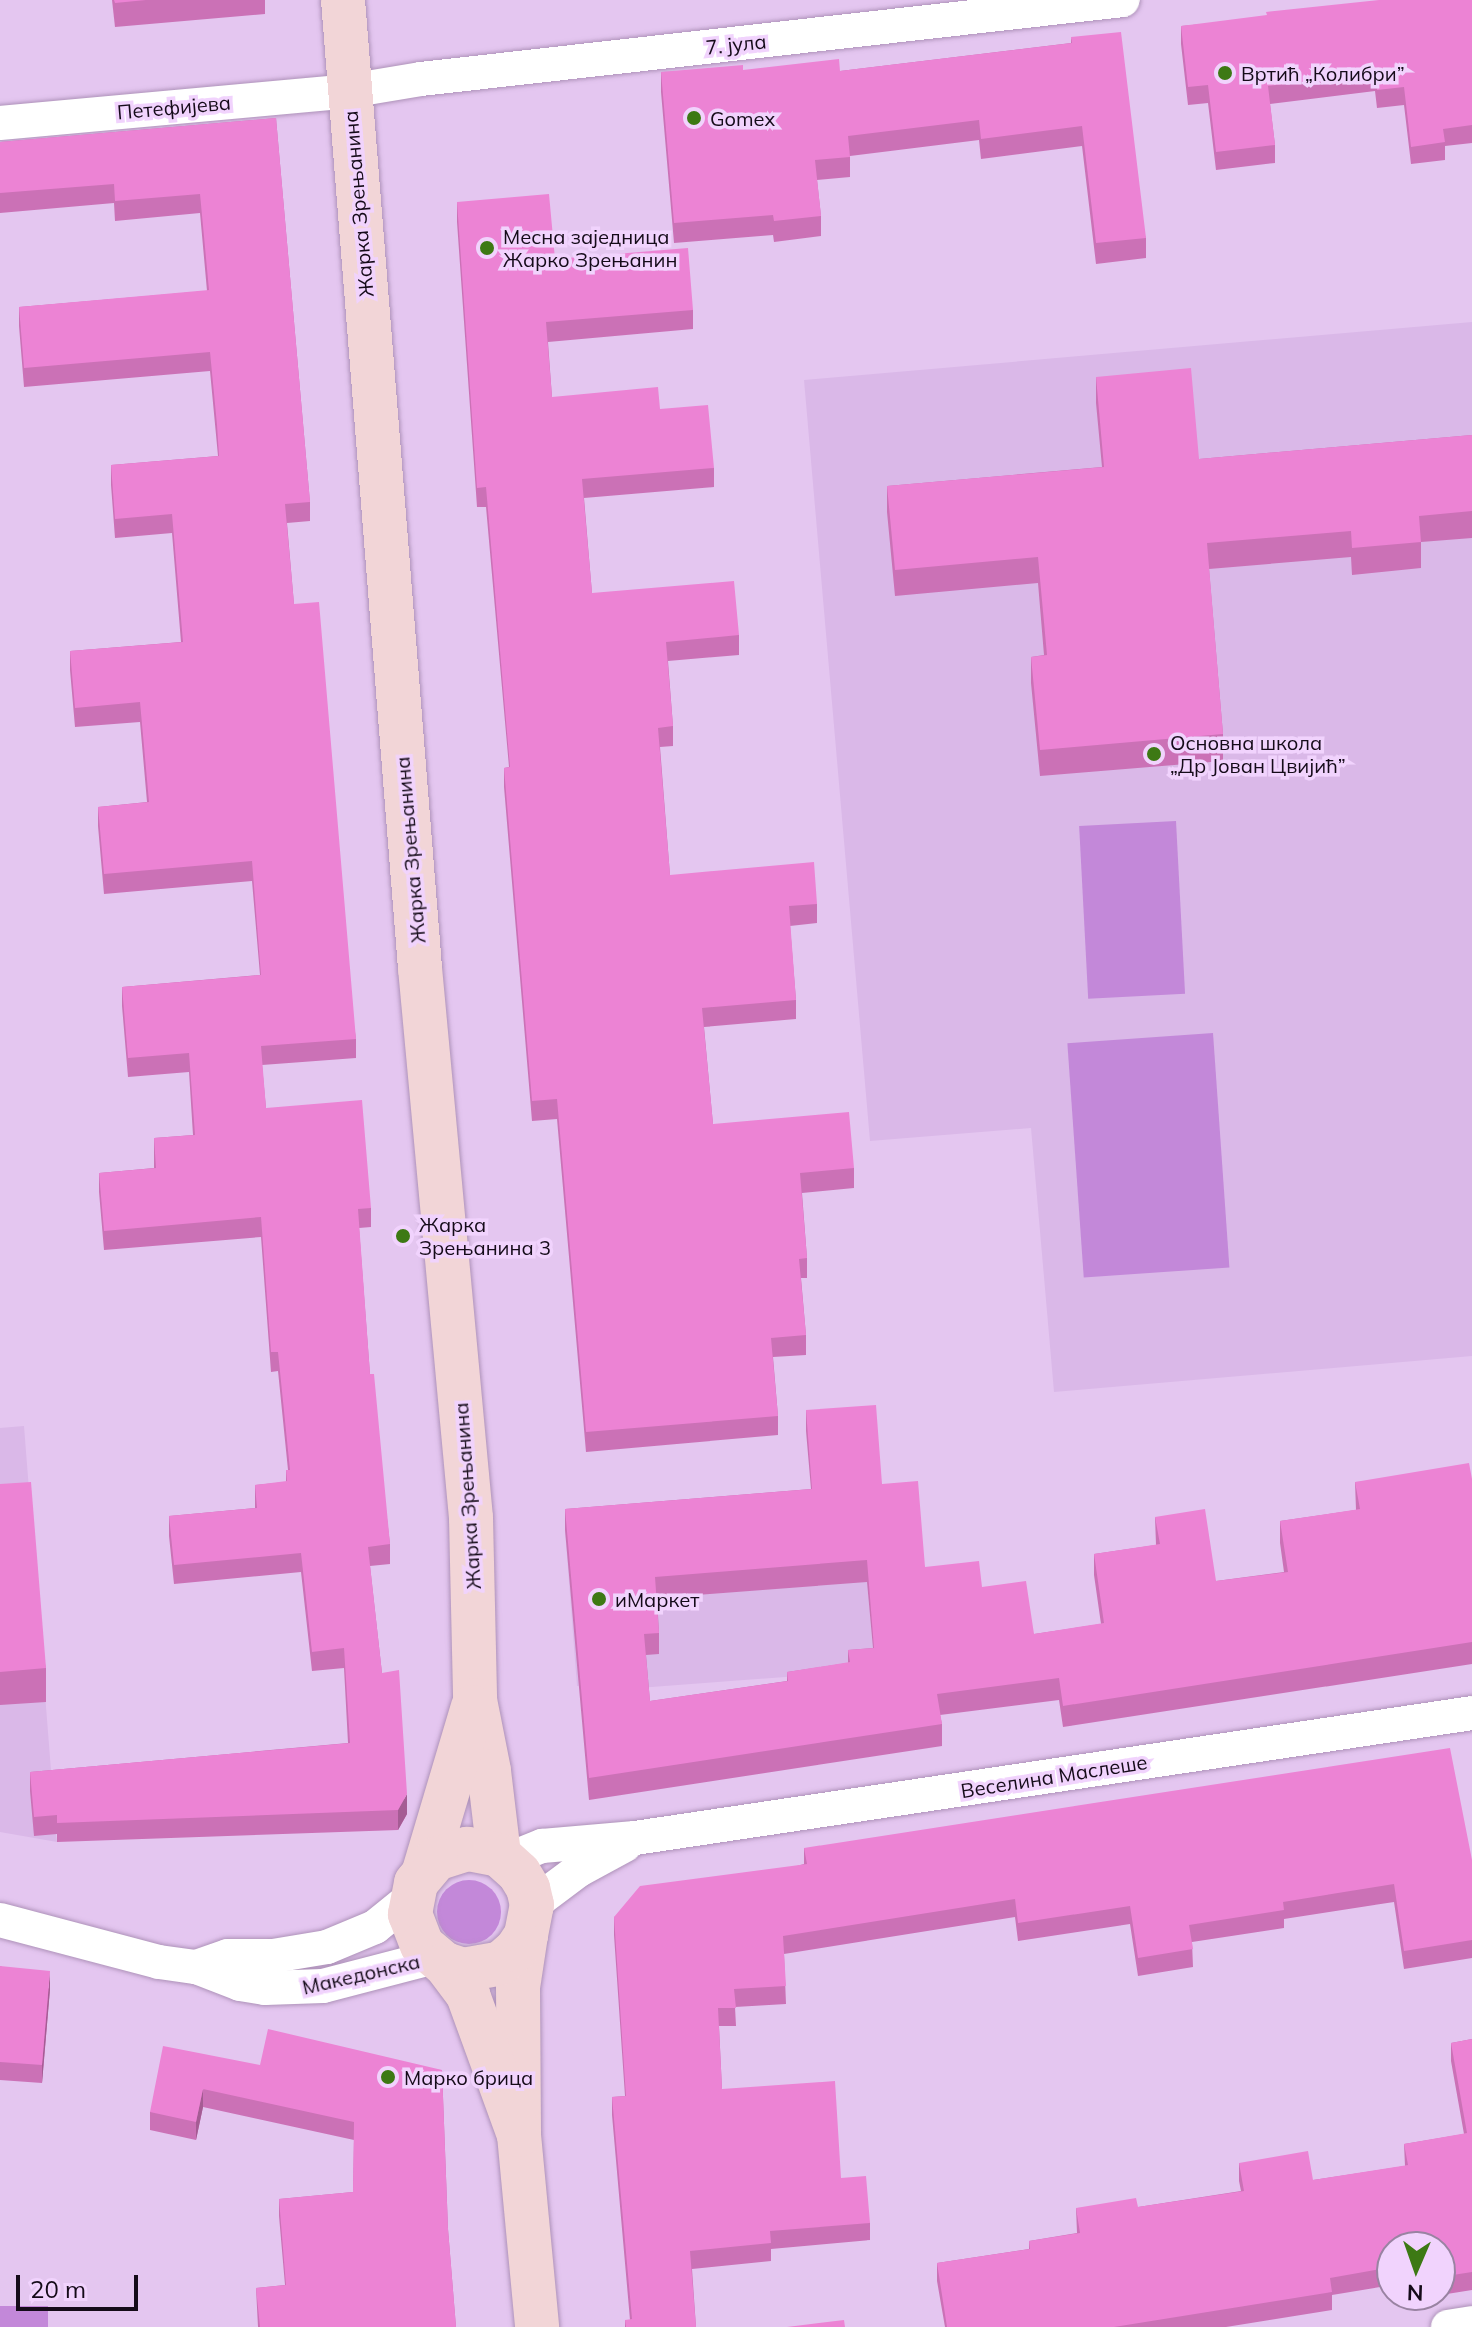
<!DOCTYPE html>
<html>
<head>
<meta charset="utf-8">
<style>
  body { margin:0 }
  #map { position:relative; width:1472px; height:2327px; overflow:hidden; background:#e4c6f0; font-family:Mulish,sans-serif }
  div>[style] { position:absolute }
  .built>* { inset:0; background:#dab8e8 }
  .green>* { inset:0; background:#c388d9; transform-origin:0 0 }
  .round { border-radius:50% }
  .roads { filter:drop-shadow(0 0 2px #ae92b9) drop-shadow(0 0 2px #ae92b9) }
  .minor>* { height:34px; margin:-17px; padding:0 17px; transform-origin:17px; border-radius:17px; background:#fff }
  .secondary>* { height:44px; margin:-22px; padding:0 22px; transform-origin:22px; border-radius:22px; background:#f2d5d7 }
  .wall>* { inset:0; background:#cb71b6 }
  .shaded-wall>* { inset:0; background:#a55c94 }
  .building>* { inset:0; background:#ec83d4 }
  .dots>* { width:22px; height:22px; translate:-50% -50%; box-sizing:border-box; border:4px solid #f1d3fd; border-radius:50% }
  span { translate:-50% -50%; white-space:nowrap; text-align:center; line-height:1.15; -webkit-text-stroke:7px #f1d3fd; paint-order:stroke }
  .street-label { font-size:20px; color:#150b19 }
  .poi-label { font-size:20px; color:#150b19 }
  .left { translate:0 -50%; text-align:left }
  .north { position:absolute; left:1376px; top:2231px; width:80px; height:80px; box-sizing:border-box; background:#f1d3fd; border:2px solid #9983a2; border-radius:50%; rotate:182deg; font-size:22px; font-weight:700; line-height:32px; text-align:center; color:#150b19 }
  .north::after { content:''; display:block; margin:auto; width:28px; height:36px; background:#3d7914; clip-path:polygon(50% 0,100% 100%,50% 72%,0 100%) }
  .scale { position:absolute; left:16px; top:2275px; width:122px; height:36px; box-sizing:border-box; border:4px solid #150b19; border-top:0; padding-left:10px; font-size:24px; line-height:28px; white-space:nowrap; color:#150b19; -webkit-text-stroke:6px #f1d3fd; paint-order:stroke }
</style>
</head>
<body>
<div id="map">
  <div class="built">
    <div style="clip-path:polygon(1472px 322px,1472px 1356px,1054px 1392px,1031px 1128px,870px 1141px,804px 380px)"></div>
    <div style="clip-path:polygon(24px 1426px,56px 1834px,57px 1842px,0 1832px,0 1428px)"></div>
    <div style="clip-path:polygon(918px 1502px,931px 1666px,625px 1689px,624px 1682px,577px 1686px,565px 1530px)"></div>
  </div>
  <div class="green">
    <div style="left:1176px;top:821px;width:173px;height:97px;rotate:87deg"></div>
    <div style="left:1213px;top:1033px;width:235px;height:146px;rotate:86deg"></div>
    <div class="round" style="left:437px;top:1880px;width:64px;height:64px"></div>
    <div style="left:0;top:2306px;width:48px;height:21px"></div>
  </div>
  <div class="roads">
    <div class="minor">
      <div style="left:0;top:123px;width:350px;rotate:-5.2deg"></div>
      <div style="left:349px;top:91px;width:73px;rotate:-9.5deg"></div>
      <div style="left:421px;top:79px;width:706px;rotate:-6.42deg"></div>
      <div style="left:507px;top:1860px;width:38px;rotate:-22deg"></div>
      <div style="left:542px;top:1846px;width:93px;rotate:-4.9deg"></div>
      <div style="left:635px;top:1838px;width:846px;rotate:-8.49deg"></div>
      <div style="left:532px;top:1905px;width:59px;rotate:-36.7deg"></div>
      <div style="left:579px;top:1870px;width:52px;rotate:-28.5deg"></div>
      <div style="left:0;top:1920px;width:164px;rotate:14.8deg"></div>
      <div style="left:159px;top:1962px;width:37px;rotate:8deg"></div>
      <div style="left:196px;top:1967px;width:47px;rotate:21.1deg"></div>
      <div style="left:240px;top:1984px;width:25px;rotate:9deg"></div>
      <div style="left:265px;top:1988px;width:58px;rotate:-2deg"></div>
      <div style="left:323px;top:1986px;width:115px;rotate:-14.6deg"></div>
      <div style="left:196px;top:1967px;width:34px;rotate:-19deg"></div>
      <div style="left:228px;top:1956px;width:45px"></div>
      <div style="left:273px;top:1956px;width:55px;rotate:-9.5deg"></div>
      <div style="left:327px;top:1947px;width:52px;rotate:-22.6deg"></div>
      <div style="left:375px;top:1927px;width:48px;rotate:-39deg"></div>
      <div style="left:1448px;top:2327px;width:24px;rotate:-9deg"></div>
    </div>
    <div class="secondary">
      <div style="left:343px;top:0;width:971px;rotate:85.45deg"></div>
      <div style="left:420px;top:968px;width:552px;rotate:84.7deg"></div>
      <div style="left:471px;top:1518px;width:182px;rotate:88.7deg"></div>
      <div style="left:475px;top:1700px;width:72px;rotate:78.8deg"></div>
      <div style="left:489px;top:1771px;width:85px;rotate:83.2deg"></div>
      <div style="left:424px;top:1871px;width:171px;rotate:-73.4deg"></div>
      <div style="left:526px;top:1935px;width:53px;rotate:98.7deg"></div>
      <div style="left:518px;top:1987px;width:148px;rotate:89.6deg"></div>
      <div style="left:519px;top:2135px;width:193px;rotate:84.6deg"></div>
      <div style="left:445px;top:1964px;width:19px;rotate:18deg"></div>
      <div style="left:463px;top:1970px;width:39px;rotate:-10deg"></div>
      <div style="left:501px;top:1963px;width:20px;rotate:-41deg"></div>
      <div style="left:516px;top:1950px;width:18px;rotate:-56deg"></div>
      <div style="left:526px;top:1935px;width:31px;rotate:-79deg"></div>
      <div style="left:532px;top:1905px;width:17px;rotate:-103deg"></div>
      <div style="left:528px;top:1888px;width:17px;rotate:-121deg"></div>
      <div style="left:519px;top:1873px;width:27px;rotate:-138deg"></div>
      <div style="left:499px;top:1855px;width:33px;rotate:-169deg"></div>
      <div style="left:467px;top:1849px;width:33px;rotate:162deg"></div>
      <div style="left:436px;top:1859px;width:31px;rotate:130deg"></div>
      <div style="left:416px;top:1883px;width:32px;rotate:101deg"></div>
      <div style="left:410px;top:1914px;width:33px;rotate:69deg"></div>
      <div style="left:422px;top:1945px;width:30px;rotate:40deg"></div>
      <div style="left:445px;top:1964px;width:39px;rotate:53deg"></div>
      <div style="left:468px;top:1995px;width:149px;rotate:70deg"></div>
    </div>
  </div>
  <div class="wall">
    <div style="clip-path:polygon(112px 0,265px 0,265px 14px,115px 27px)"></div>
    <div style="clip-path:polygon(1472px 0,1472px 143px,1445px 146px,1445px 160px,1411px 164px,1404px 105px,1377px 108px,1375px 91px,1270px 104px,1275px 145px,1275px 163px,1216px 170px,1208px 103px,1188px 105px,1181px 44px,1181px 26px)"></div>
    <div style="clip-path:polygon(1071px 37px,1146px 238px,1146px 258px,1096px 264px,1082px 146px,981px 159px,979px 140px,850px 156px,850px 177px,817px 180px,821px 216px,821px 236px,774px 242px,773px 235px,674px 243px,661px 92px,661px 72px,743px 70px,840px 71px,1071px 43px)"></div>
    <div style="clip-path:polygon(276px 118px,310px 502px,310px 521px,287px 523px,294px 604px,356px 1039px,356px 1058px,262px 1065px,266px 1108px,371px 1208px,371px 1227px,359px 1228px,370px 1374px,390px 1544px,390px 1564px,370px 1566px,382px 1673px,407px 1814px,398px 1830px,57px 1842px,57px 1834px,34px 1836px,30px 1791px,30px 1772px,348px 1743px,344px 1668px,312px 1671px,301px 1572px,174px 1584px,169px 1536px,169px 1516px,255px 1508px,255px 1485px,286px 1482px,286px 1470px,288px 1470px,278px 1371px,271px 1372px,261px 1237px,104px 1250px,99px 1192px,99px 1173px,154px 1168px,154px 1138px,193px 1135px,189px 1072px,128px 1077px,122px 1006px,122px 987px,260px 975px,252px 881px,104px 894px,98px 826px,98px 807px,147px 802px,140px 722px,75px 727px,70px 670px,70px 651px,181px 642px,172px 533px,115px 538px,111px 485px,111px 465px,218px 456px,210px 371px,24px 387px,19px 326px,19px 307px,207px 291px,200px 213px,115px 221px,114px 203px,0 213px,0 142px)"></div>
    <div style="clip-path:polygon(457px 202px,555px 259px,693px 310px,693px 329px,548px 342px,552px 397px,660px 409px,714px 468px,714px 487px,584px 498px,592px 593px,739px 635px,739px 655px,668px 661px,673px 726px,673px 746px,660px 747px,670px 875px,817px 904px,817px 923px,790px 926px,796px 1000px,796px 1019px,704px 1027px,713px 1124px,854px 1168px,854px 1188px,802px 1193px,807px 1258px,807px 1278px,801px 1278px,806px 1335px,806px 1355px,773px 1357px,778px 1416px,778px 1435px,586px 1452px,557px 1119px,532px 1121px,504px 787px,504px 768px,509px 767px,486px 507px,477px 507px,457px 222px)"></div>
    <div style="clip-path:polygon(1096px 377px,1199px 459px,1472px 435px,1472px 538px,1421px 542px,1421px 568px,1352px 575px,1351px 557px,1209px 569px,1223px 734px,1223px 761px,1040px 776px,1031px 683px,1031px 657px,1044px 655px,1038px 583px,895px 596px,887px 512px,887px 486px,1102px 467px,1096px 403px)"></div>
    <div style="clip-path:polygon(evenodd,806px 1410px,882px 1484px,925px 1567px,982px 1587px,1034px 1634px,1101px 1624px,1094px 1575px,1094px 1554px,1156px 1545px,1155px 1517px,1216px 1581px,1284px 1572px,1280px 1543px,1280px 1521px,1356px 1510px,1355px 1482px,1472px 1479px,1472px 1664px,1063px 1727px,1059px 1700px,940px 1715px,942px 1724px,942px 1746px,589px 1800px,565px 1530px,565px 1509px,811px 1489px,806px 1431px,806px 1410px,867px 1582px,873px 1648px,848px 1650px,848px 1663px,787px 1672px,787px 1681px,650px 1701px,646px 1655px,659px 1654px,659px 1633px,657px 1598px,867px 1582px)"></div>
    <div style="clip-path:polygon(0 1484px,46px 1668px,46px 1702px,0 1705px)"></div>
    <div style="clip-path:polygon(804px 1848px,1472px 1860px,1472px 1958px,1404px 1969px,1394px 1902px,1284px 1919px,1284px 1928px,1192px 1942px,1193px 1967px,1138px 1976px,1130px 1924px,1018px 1941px,1015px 1917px,784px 1954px,786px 2004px,735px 2007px,736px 2026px,719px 2026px,722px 2089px,841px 2178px,870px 2223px,870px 2240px,771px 2249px,771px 2261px,692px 2269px,696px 2327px,625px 2327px,625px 2320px,630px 2320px,612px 2115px,612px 2097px,625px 2096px,614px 1935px,614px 1917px,804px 1864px)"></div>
    <div style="clip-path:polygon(0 1966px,50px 1989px,42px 2083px,0 2080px)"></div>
    <div style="clip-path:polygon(1472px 2039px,1472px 2290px,1428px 2297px,1427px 2295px,1440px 2295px,1440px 2247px,1392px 2247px,1392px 2285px,1332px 2295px,1332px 2310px,1226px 2327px,945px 2327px,937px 2281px,937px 2263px,1029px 2249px,1029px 2241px,1077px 2233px,1076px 2208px,1138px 2207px,1241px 2191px,1239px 2181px,1239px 2163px,1313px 2180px,1405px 2166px,1404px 2144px,1464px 2134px,1451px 2061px,1451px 2043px)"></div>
    <div style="clip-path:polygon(260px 2065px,442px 2070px,448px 2229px,456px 2327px,258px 2327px,256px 2288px,285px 2285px,279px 2216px,279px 2199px,353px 2192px,354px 2140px,203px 2107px,196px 2140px,150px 2130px,150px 2112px)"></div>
  </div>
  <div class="shaded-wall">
    <div style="clip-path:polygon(407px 1794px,407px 1814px,398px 1830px,398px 1810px)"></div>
    <div style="clip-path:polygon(50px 1971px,50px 1989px,42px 2083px,42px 2065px)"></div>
    <div style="clip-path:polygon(203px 2089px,203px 2107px,196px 2140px,196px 2122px)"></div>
  </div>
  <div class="building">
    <div style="clip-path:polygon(114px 0,146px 0,115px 3px)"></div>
    <div style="clip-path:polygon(1379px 0,1472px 0,1472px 125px,1443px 129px,1445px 142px,1411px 147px,1404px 87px,1377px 90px,1375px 73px,1268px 86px,1275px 145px,1216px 152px,1208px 85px,1188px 87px,1181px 26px,1267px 15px,1266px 12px)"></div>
    <div style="clip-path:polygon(1121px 32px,1146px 238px,1096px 243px,1082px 126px,981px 139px,979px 120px,848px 136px,850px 157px,815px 160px,821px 216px,774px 221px,773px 215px,674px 223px,661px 72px,743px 65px,743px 70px,839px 59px,840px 71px,1072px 43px,1071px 37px)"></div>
    <div style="clip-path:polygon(276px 118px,310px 502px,285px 504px,294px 604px,319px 602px,356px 1039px,261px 1046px,266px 1108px,362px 1100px,371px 1208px,358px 1209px,370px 1374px,374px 1374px,390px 1544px,368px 1547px,382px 1673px,399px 1670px,407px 1794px,398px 1810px,57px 1823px,57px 1815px,34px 1817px,30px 1772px,350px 1743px,344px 1648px,312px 1652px,301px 1553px,174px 1565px,169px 1516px,257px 1508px,255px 1485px,287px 1481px,286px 1470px,290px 1470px,278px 1352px,271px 1352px,261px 1217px,104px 1231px,99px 1173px,156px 1168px,154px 1138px,195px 1135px,189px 1053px,128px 1058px,122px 987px,261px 975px,252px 861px,104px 874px,98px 807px,149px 802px,140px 702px,75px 708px,70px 651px,183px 642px,172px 514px,115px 519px,111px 465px,219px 456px,217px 425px,210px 352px,24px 368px,19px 307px,209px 290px,200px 194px,115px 201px,114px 184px,0 193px,0 142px)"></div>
    <div style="clip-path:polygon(549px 194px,555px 259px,688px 248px,693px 310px,546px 322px,552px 397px,658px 387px,660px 409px,708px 405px,714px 468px,582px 479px,592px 593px,734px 581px,739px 635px,666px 642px,673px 726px,658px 728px,670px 875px,814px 862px,817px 904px,789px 906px,796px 1000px,702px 1008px,713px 1124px,849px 1112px,854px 1168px,800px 1173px,807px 1258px,799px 1259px,806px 1335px,771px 1338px,778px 1416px,586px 1432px,557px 1099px,532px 1101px,504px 768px,510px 767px,486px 487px,477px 488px,457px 202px)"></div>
    <div style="clip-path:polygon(1191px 368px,1199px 459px,1472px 435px,1472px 511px,1419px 516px,1421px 542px,1352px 548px,1351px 531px,1207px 543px,1223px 734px,1040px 750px,1031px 657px,1047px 655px,1038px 557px,895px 570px,887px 486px,1104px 467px,1096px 377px)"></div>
    <div style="clip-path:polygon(evenodd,876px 1405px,882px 1484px,918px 1481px,925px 1567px,979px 1561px,982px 1587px,1026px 1581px,1034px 1634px,1104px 1623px,1094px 1554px,1160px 1544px,1155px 1517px,1205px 1509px,1216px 1581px,1288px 1572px,1280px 1521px,1360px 1509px,1355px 1482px,1469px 1463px,1472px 1479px,1472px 1642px,1063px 1706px,1059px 1678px,937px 1694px,942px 1724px,589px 1778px,565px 1509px,812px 1489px,806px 1410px,876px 1405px,867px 1560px,874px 1648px,848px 1650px,850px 1662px,787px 1672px,788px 1681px,650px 1701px,644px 1634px,659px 1633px,655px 1577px,867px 1560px)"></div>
    <div style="clip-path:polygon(31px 1482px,46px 1668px,0 1672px,0 1484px)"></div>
    <div style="clip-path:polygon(1450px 1748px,1472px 1860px,1472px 1940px,1404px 1951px,1394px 1884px,1283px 1902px,1284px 1910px,1189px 1925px,1193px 1949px,1138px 1958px,1130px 1906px,1018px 1923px,1015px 1899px,783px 1936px,786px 1986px,734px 1989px,736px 2008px,718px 2008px,722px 2089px,835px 2081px,841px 2178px,866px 2176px,870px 2223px,770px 2231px,771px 2243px,690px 2251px,696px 2327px,626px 2327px,625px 2320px,632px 2319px,612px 2097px,626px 2096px,614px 1917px,640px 1886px,807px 1864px,804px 1848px)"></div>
    <div style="clip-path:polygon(0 1966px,50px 1971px,42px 2065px,0 2062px)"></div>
    <div style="clip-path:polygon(268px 2029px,442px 2070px,448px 2229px,456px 2327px,260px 2327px,256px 2288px,286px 2285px,279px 2199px,353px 2192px,354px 2122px,203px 2089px,196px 2122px,150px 2112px,163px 2046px,260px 2065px)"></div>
    <div style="clip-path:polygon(1472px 2039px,1472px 2272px,1440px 2277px,1440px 2247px,1392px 2247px,1392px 2267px,1330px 2278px,1332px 2292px,1114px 2327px,947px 2327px,937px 2263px,1030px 2249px,1029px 2241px,1080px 2233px,1076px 2208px,1136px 2198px,1138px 2207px,1244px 2191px,1239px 2163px,1308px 2151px,1313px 2180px,1408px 2165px,1404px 2144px,1467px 2133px,1451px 2043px)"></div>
    <div style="clip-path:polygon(844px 2320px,845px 2327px,787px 2327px)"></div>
  </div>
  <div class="dots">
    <div style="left:1225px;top:73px;background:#3d7914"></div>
    <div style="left:694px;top:118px;background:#3d7914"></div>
    <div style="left:487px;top:248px;background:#3d7914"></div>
    <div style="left:1154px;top:754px;background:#3d7914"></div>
    <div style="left:403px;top:1236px;background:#3d7914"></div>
    <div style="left:599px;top:1599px;background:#3d7914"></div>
    <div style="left:388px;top:2077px;background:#3d7914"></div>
  </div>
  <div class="street-label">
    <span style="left:736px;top:44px;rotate:-6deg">7. јула</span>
    <span style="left:174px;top:107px;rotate:-5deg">Петефијева</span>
    <span style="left:358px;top:204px;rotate:-95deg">Жарка Зрењанина</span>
    <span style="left:410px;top:850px;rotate:-95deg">Жарка Зрењанина</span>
    <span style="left:467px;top:1496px;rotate:-94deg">Жарка Зрењанина</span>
    <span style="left:1054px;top:1776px;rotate:-9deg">Веселина Маслеше</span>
    <span style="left:361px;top:1974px;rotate:-13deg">Македонска</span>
  </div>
  <div class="poi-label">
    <span class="left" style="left:1241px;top:73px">Вртић „Колибри”</span>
    <span class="left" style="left:710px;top:118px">Gomex</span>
    <span class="left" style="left:503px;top:248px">Месна заједница<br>Жарко Зрењанин</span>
    <span class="left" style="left:1170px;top:754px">Основна школа<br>„Др Јован Цвијић”</span>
    <span class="left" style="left:419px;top:1236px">Жарка<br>Зрењанина 3</span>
    <span class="left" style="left:615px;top:1599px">иМаркет</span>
    <span class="left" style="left:404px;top:2077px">Марко брица</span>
  </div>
  <div class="north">N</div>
  <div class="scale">20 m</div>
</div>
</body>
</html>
